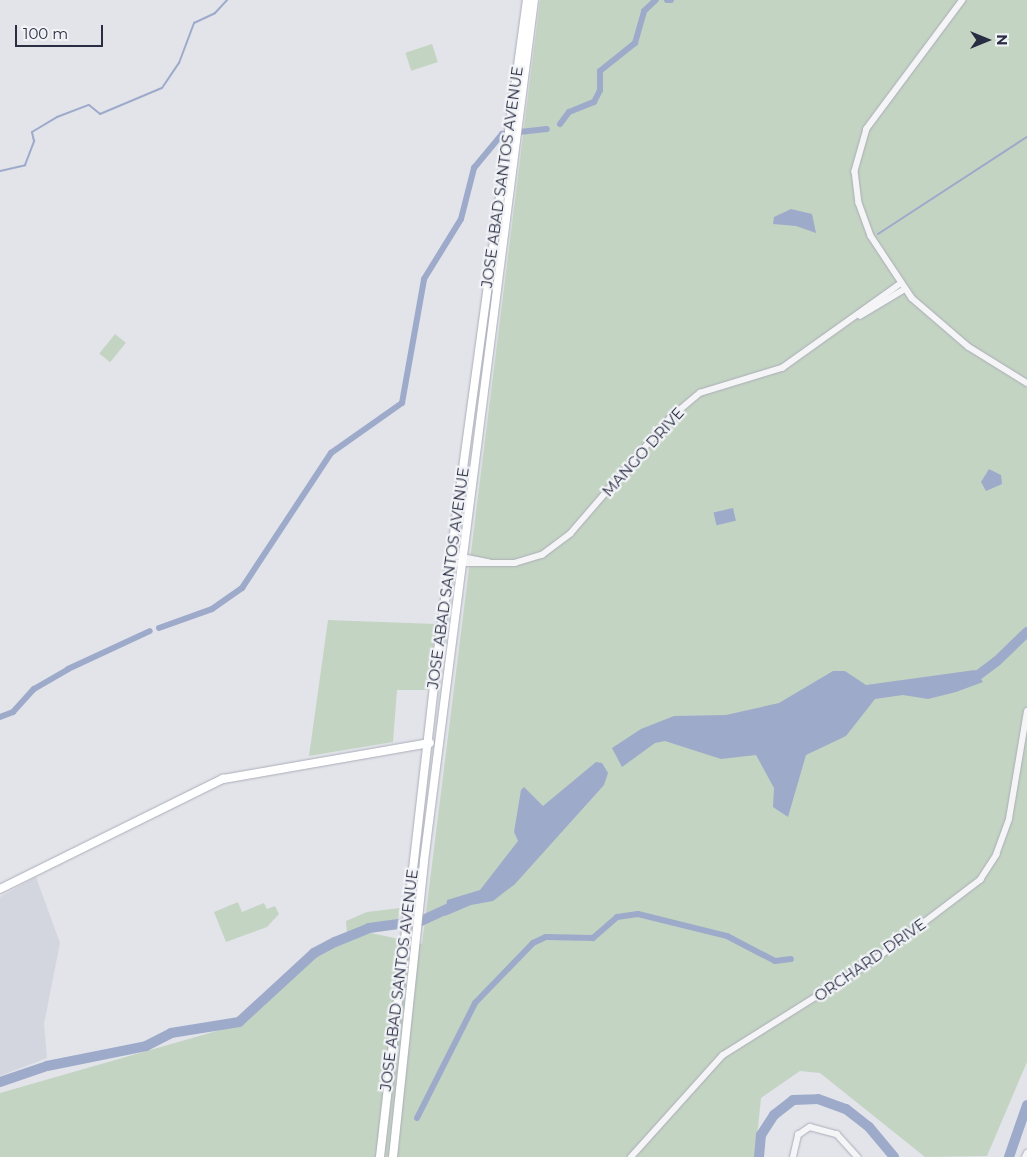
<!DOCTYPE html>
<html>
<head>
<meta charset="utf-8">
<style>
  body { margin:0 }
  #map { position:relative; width:1027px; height:1157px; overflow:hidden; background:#e2e4ea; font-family:Montserrat,sans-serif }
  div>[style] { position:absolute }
  .built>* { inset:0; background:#d4d6df }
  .green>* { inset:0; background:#c4d4c3; transform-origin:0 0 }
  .water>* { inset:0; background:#9daaca; transform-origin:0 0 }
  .stream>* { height:2px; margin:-1px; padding:0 1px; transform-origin:1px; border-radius:1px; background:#9daaca }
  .canal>* { height:6px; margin:-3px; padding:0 3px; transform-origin:3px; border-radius:3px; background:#9daaca }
  .river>* { height:10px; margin:-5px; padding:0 5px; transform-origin:5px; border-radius:5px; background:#9daaca }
  .roads { filter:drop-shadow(0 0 1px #abadb8) drop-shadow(0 0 1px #abadb8) }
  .minor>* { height:5.5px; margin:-2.75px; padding:0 2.75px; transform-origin:2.75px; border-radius:2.75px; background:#f5f5f8 }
  .major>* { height:8px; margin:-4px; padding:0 4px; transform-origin:4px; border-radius:4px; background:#fff }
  span { translate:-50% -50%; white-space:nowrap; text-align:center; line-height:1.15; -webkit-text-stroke:4.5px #f1f3f7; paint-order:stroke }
  .street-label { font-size:15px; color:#2a2e42 }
  .north { position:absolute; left:962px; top:15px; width:50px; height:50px; -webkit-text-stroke:4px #f1f3f7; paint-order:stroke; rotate:90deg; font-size:14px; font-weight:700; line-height:20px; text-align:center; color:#2a2e42 }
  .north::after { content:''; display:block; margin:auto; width:18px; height:22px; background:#2a2e42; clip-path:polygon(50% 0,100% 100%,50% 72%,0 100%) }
  .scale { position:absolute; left:15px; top:25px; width:88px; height:22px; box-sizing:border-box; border:2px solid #2a2e42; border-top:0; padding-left:6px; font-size:15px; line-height:18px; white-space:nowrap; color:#2a2e42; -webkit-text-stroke:4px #f1f3f7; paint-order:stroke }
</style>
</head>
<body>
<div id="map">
  <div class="built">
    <div style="clip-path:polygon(36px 877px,60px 943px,44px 1024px,47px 1058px,0 1076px,0 897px)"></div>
  </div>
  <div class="green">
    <div style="clip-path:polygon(540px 0,1027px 0,1027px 1062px,987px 1156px,925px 1157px,820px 1073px,800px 1071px,761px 1098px,755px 1157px,0 1157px,0 1093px,241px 1024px,318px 956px,345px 942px,371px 933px,422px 944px)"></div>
    <div style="left:432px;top:44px;width:19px;height:28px;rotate:72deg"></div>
    <div style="left:115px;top:334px;width:14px;height:25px;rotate:39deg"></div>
    <div style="clip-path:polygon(328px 620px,436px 624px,428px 690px,397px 690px,393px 742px,309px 756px)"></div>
    <div style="clip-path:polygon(238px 902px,242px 912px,264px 903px,267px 909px,275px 906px,279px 914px,267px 927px,226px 942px,214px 912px)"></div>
    <div style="clip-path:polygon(400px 908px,398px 919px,347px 934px,346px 921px,367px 912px)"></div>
  </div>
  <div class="water">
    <div style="clip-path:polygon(791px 209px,812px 214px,816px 233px,796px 226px,773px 224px,774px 217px)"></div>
    <div style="clip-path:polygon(989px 469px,1001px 475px,1002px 484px,986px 491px,981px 482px)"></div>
    <div style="left:733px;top:508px;width:13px;height:20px;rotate:77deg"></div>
    <div style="clip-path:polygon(975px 670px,983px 682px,956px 692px,928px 699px,903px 695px,875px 699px,846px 736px,806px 755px,788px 817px,773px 807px,774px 788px,756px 755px,721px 759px,665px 741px,655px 743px,622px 767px,612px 748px,641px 729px,674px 716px,726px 715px,779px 703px,833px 671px,845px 671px,866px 685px)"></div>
    <div style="clip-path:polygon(596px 762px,602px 763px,608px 773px,604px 785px,515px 884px,493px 901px,471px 905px,445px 916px,447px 900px,480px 890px,518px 841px,514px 832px,521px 790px,524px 787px,543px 806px)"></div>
  </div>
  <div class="stream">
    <div style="left:0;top:171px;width:26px;rotate:-13deg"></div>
    <div style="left:25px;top:165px;width:26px;rotate:-69deg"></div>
    <div style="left:34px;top:141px;width:9px;rotate:-103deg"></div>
    <div style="left:32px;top:132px;width:29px;rotate:-31deg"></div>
    <div style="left:57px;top:117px;width:34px;rotate:-21deg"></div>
    <div style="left:89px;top:105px;width:14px;rotate:39deg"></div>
    <div style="left:100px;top:114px;width:67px;rotate:-22.8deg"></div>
    <div style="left:162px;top:88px;width:30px;rotate:-56deg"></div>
    <div style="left:179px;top:63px;width:43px;rotate:-69.4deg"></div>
    <div style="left:194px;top:23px;width:23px;rotate:-25deg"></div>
    <div style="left:215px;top:13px;width:18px;rotate:-47deg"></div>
    <div style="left:878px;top:234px;width:178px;rotate:-33.1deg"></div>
  </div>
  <div class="canal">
    <div style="left:667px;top:0;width:4px"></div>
    <div style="left:560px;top:124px;width:15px;rotate:-53deg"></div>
    <div style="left:569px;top:112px;width:27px;rotate:-22deg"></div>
    <div style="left:594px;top:102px;width:13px;rotate:-63deg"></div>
    <div style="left:600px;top:90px;width:19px;rotate:-90deg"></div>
    <div style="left:600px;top:71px;width:45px;rotate:-38.7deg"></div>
    <div style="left:635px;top:43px;width:33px;rotate:-74deg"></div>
    <div style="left:644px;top:11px;width:16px;rotate:-43deg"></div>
    <div style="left:159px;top:628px;width:56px;rotate:-19.7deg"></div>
    <div style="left:212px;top:609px;width:37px;rotate:-35deg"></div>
    <div style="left:242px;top:588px;width:162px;rotate:-56.6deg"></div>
    <div style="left:331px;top:453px;width:87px;rotate:-35.2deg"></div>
    <div style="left:402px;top:403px;width:126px;rotate:-79.9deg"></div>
    <div style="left:424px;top:279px;width:70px;rotate:-58.3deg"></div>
    <div style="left:461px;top:219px;width:53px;rotate:-75.7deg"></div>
    <div style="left:474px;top:168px;width:44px;rotate:-50.5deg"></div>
    <div style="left:502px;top:134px;width:45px;rotate:-6.3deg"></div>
    <div style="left:0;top:717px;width:14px;rotate:-21deg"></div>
    <div style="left:13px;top:712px;width:31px;rotate:-48deg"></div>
    <div style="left:34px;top:689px;width:39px;rotate:-30deg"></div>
    <div style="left:68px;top:669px;width:90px;rotate:-24.9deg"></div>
    <div style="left:417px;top:1118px;width:129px;rotate:-63.2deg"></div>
    <div style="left:475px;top:1003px;width:83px;rotate:-46deg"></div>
    <div style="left:533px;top:943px;width:14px;rotate:-25deg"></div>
    <div style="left:546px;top:937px;width:47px;rotate:1.2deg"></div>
    <div style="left:593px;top:938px;width:32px;rotate:-41deg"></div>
    <div style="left:617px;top:917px;width:21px;rotate:-8deg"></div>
    <div style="left:638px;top:914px;width:92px;rotate:13.9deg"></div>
    <div style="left:727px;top:936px;width:54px;rotate:27.5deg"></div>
    <div style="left:775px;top:961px;width:16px;rotate:-7deg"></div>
  </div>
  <div class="river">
    <div style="left:968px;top:678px;width:9px;rotate:-13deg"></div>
    <div style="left:977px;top:676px;width:25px;rotate:-37deg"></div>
    <div style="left:997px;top:661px;width:42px;rotate:-44deg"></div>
    <div style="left:0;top:1082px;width:50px;rotate:-18.8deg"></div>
    <div style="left:47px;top:1066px;width:101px;rotate:-11.4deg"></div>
    <div style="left:146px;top:1046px;width:28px;rotate:-27deg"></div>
    <div style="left:171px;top:1033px;width:69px;rotate:-9.2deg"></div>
    <div style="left:239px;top:1022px;width:102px;rotate:-42.6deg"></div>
    <div style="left:314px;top:953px;width:24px;rotate:-28deg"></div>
    <div style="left:335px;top:942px;width:37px;rotate:-22deg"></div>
    <div style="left:369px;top:928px;width:52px;rotate:-7.7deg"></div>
    <div style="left:421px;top:921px;width:38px;rotate:-25deg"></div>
    <div style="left:759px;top:1157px;width:22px;rotate:-85deg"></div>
    <div style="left:761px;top:1135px;width:24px;rotate:-57deg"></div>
    <div style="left:774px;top:1115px;width:24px;rotate:-38deg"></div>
    <div style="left:793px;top:1100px;width:25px;rotate:-2deg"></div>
    <div style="left:818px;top:1099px;width:30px;rotate:20deg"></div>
    <div style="left:846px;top:1109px;width:29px;rotate:38deg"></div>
    <div style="left:869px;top:1127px;width:39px;rotate:50deg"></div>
    <div style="left:1009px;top:1157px;width:55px;rotate:-70.9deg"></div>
  </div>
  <div class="roads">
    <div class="minor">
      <div style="left:963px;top:0;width:161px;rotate:126.7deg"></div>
      <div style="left:867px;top:129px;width:44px;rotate:105.9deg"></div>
      <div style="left:855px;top:171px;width:32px;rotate:83deg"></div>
      <div style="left:859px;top:203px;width:35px;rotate:70deg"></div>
      <div style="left:871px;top:236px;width:74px;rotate:56.5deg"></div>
      <div style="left:912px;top:298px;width:75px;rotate:40.7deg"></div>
      <div style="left:969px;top:347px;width:68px;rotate:31.8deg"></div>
      <div style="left:860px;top:316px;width:52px;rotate:-31deg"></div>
      <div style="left:452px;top:555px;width:38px;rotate:11deg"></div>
      <div style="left:451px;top:563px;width:64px"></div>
      <div style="left:515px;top:563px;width:28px;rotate:-17deg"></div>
      <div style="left:542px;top:555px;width:35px;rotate:-37deg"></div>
      <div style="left:570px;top:534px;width:153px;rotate:-49.2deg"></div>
      <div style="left:670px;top:418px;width:39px;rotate:-40deg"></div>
      <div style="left:700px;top:393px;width:86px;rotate:-17deg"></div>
      <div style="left:782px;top:368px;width:146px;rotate:-35.5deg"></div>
      <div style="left:631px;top:1157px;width:137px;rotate:-48deg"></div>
      <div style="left:723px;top:1055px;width:181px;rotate:-32.1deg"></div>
      <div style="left:876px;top:959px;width:131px;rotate:-37.2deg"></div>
      <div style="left:980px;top:880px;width:30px;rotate:-57deg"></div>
      <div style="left:996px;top:855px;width:38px;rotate:-70deg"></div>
      <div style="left:1009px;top:819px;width:109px;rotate:-80.5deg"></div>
      <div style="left:793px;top:1157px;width:23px;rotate:-77deg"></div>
      <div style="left:798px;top:1135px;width:14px;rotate:-34deg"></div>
      <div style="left:810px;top:1127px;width:28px;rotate:15deg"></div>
      <div style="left:837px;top:1134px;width:31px;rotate:48deg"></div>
      <div style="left:1025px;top:1157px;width:4px;rotate:-63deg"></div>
    </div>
    <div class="major">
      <div style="left:0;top:889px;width:249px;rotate:-26.3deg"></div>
      <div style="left:223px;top:779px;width:210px;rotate:-9.9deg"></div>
      <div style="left:380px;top:1157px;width:509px;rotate:-83.46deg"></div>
      <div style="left:438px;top:651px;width:657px;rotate:-82.22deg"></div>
      <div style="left:393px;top:1157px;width:298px;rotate:-84deg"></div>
      <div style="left:424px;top:861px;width:868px;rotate:-82.72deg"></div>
    </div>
  </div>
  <div class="street-label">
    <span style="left:502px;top:177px;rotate:-82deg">JOSE ABAD SANTOS AVENUE</span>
    <span style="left:643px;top:452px;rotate:-48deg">MANGO DRIVE</span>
    <span style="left:448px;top:578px;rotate:-82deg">JOSE ABAD SANTOS AVENUE</span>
    <span style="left:870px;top:960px;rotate:-35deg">ORCHARD DRIVE</span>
    <span style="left:399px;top:980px;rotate:-83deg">JOSE ABAD SANTOS AVENUE</span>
  </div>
  <div class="north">N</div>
  <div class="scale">100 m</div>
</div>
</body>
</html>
